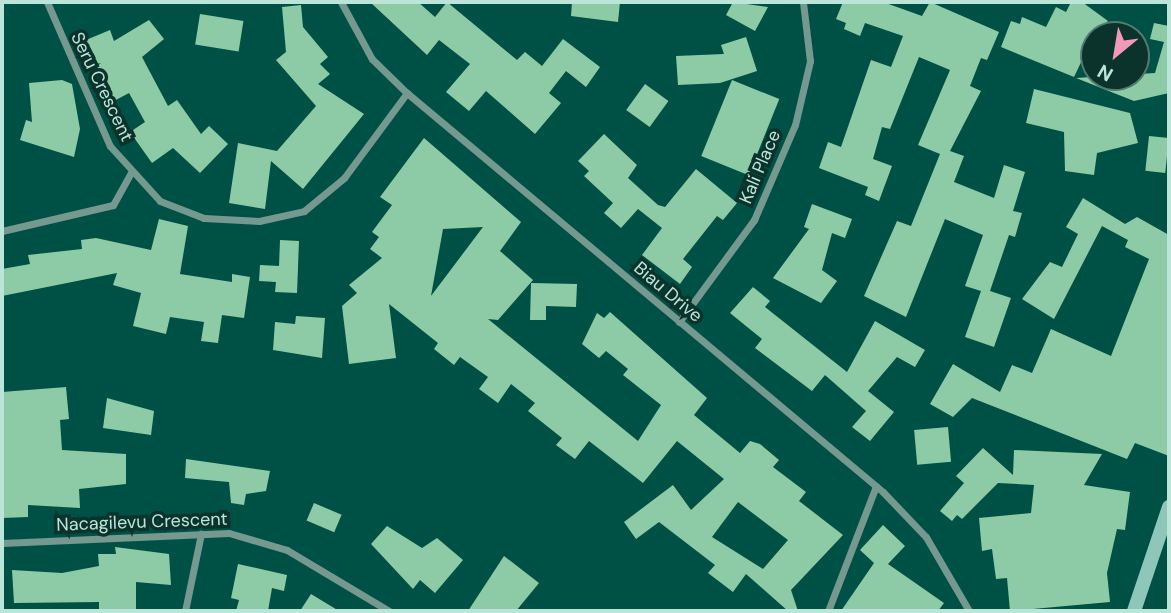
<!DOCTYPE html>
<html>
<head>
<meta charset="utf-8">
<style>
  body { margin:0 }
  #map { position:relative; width:1171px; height:613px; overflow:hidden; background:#005145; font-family:"DM Sans",sans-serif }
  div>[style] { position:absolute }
  .building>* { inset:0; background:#8dcba6; transform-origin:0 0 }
  .street>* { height:7px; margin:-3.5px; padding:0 3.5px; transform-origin:3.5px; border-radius:3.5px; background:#75988f }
  .secondary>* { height:14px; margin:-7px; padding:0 7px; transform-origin:7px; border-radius:7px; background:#8ec7b9 }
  span { translate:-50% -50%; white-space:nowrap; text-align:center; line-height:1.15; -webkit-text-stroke:7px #0b332b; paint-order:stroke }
  .street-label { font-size:18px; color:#bce5da }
  .frame { position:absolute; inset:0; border:4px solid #bce5da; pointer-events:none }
  .north { position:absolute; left:1080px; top:21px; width:70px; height:70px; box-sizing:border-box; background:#0b332b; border:2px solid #527a71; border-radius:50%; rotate:210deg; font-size:19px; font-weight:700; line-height:28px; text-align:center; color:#bce5da }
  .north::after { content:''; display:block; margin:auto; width:24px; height:32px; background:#f09ab7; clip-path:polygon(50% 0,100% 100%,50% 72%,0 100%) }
</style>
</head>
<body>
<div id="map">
  <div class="building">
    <div style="clip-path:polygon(370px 2px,418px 2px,435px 17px,447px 2px,517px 60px,525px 52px,542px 66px,563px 39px,600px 67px,586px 87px,566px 71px,549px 93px,561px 103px,535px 134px,486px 91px,469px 111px,446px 92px,470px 64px,439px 40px,427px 55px)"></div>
    <div style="clip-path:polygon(572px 2px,620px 2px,618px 22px,571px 16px)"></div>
    <div style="clip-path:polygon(733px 2px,768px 7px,755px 31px,726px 15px)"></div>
    <div style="clip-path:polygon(843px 2px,883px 2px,922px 16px,930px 2px,999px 32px,987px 60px,981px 58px,970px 86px,981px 91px,950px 151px,964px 156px,954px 182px,994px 198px,1004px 165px,1025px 172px,1013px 211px,1022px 213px,1015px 237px,1009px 235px,990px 291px,1011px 298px,994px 347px,965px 337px,981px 291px,965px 286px,983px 235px,945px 219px,906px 317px,864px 296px,897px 221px,911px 226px,940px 154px,918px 145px,950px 70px,919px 57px,890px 129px,882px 127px,873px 159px,892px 166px,879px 201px,865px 195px,868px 187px,819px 168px,828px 142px,841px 147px,871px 60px,891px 67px,903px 36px,865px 23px,860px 36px,844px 29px,846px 23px,836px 19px)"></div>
    <div style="clip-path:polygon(1071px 2px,1082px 2px,1108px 21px,1094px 35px,1074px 77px,1001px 47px,1011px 21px,1020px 24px,1022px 17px,1046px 27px,1056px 7px,1066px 12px)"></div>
    <div style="clip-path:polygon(301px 5px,303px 27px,328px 57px,320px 64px,330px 74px,318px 84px,364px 114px,303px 189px,271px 161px,265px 209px,229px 203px,238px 143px,277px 151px,316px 106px,276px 60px,286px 52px,282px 7px)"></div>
    <div style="left:200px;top:14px;width:44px;height:31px;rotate:9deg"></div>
    <div style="clip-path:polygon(149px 20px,164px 39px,142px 57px,168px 106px,177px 100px,201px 134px,209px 126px,228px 144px,200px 173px,173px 148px,152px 163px,130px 132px,145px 122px,129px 93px,112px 102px,86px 40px,110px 30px,114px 41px)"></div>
    <div style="clip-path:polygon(1154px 23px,1169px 26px,1169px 93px,1134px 101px,1076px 78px,1155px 73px,1164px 42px,1150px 39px)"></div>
    <div style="clip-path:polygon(746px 37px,757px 71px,720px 83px,678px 85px,676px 56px,724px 54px,721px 45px)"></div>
    <div style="clip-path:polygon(62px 80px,72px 84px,80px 129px,74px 157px,20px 140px,26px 120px,32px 122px,29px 83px)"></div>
    <div style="left:732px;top:80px;width:51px;height:82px;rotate:22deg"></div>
    <div style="left:645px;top:84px;width:29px;height:32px;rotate:36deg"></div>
    <div style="clip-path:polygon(1034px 89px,1130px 113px,1138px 143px,1097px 153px,1094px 175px,1065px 171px,1064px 132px,1026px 123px)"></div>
    <div style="clip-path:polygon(604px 134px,637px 165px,628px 178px,658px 205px,665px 207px,696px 169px,737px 203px,723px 220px,717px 216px,683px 259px,692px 267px,680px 284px,642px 255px,662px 228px,638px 209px,621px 228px,604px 213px,613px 203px,584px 176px,589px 171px,578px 161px)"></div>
    <div style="left:1149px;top:136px;width:20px;height:35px;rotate:6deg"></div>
    <div style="clip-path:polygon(evenodd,424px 138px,521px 222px,500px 251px,533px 280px,498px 320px,488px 319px,638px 441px,661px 405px,623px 375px,628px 369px,606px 351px,599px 358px,582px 344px,597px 313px,604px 318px,610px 312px,707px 398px,694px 415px,740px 453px,750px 441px,760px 444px,779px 460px,773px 467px,806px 492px,799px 501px,843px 535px,791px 590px,798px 611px,788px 611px,746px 574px,733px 592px,708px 573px,715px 565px,659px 522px,636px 539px,624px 522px,673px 485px,691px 510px,724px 479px,677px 441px,643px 483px,589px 441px,575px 459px,556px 445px,562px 438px,528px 411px,535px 403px,511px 384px,498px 403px,479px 389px,488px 377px,460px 357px,454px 365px,434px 349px,438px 343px,389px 304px,396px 358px,349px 364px,342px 306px,357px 293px,349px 285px,382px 258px,370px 249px,379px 237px,372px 232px,392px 205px,380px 197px,424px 138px,483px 227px,431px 296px,443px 229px,483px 227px,424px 138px,738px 502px,788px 540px,763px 569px,712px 537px,738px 502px)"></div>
    <div style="clip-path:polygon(1083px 198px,1125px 224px,1137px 217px,1169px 235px,1169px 456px,1135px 443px,1127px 459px,972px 398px,953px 417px,930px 404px,953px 364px,1000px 392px,1012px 365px,1032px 373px,1051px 329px,1111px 356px,1149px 259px,1125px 247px,1128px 240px,1102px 226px,1054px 319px,1022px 299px,1050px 262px,1062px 267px,1078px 234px,1066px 227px)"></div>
    <div style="clip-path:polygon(812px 204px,852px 219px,845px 238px,832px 233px,822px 270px,837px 281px,821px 303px,773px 278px,809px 229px,804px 227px)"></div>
    <div style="clip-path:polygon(159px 219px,188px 226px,180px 274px,232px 282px,232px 274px,250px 277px,244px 318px,222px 315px,218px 343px,201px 341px,204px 322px,170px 317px,166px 334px,133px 326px,141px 293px,113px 285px,117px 273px,2px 296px,2px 269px,30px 264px,28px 255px,82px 249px,81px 240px,96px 238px,151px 250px)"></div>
    <div style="clip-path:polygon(280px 240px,299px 241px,297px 293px,275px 292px,276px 282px,259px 281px,260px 265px,279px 266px)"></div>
    <div style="clip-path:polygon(531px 283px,577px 284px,576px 307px,546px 306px,546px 320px,530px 320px)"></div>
    <div style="clip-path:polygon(753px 287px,770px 301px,765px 307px,847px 372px,875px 321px,925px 350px,915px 367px,897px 357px,868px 391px,894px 412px,870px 441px,852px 427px,866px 411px,825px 375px,812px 391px,755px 348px,762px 339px,730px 313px)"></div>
    <div style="clip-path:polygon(296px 316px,325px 318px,322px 358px,273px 350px,275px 322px,295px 324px)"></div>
    <div style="clip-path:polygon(66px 387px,69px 419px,60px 420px,62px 450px,126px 454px,126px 484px,79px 489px,80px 508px,28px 505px,28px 517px,2px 518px,2px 392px)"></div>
    <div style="clip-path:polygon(107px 398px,154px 411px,151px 435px,103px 428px)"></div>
    <div style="left:948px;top:427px;width:35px;height:34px;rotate:85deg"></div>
    <div style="clip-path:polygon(983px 448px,1013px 475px,1014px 450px,1102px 454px,1084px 485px,1130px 492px,1125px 530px,1117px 529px,1107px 573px,1110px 602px,1010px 611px,1007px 578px,996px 579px,992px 549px,982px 551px,979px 518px,1031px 513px,1034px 485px,998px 483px,962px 519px,957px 515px,952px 521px,940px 511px,964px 483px,956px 476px)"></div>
    <div style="clip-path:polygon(186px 459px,270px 471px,266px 491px,246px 494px,244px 505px,231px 503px,229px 482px,185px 478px)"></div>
    <div style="left:314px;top:503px;width:30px;height:19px;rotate:23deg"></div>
    <div style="clip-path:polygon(883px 525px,905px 546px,888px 564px,944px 603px,938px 611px,841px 611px,874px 563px,860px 550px)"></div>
    <div style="clip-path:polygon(387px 526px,422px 548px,437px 538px,463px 560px,435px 593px,420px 580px,413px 589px,371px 544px)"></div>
    <div style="clip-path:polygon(115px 547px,169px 554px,171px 585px,136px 582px,136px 611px,99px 609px,99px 602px,14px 603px,12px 570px,62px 573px,99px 566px,98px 554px,116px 554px)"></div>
    <div style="clip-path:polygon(504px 556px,539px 583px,516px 611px,468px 611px)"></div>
    <div style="clip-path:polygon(238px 564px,287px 575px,284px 591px,272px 588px,268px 611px,236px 611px,239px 600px,231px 598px)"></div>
    <div style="clip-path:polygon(311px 594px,339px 611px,300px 611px)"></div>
  </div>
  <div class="street">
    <div style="left:47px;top:2px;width:157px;rotate:66.4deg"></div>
    <div style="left:110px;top:146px;width:74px;rotate:47.7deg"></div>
    <div style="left:160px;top:201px;width:47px;rotate:21.1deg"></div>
    <div style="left:204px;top:218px;width:55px;rotate:3.1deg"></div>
    <div style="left:259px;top:221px;width:46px;rotate:-12.5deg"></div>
    <div style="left:304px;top:211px;width:52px;rotate:-39.5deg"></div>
    <div style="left:344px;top:178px;width:106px;rotate:-53.5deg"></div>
    <div style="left:341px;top:2px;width:65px;rotate:61.5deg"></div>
    <div style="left:372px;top:59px;width:49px;rotate:44.2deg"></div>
    <div style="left:407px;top:93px;width:621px;rotate:39.97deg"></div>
    <div style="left:883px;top:492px;width:62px;rotate:46.3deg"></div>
    <div style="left:926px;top:537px;width:86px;rotate:59.8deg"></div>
    <div style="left:2px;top:231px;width:114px;rotate:-13.2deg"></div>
    <div style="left:113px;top:205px;width:37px;rotate:-61deg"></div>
    <div style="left:679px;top:322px;width:127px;rotate:-53.7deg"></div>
    <div style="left:754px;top:220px;width:103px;rotate:-66.7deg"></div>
    <div style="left:795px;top:125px;width:66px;rotate:-76.8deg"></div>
    <div style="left:810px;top:61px;width:59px;rotate:-96.8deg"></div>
    <div style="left:2px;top:543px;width:227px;rotate:-2.5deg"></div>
    <div style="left:229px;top:533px;width:60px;rotate:16.3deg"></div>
    <div style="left:287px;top:550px;width:119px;rotate:30.9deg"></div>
    <div style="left:185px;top:611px;width:79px;rotate:-78.3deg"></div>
    <div style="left:828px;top:611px;width:134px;rotate:-69deg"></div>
  </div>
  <div class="secondary">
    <div style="left:1134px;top:611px;width:110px;rotate:-71.4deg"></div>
  </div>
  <div class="street-label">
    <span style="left:102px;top:87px;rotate:64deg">Seru Crescent</span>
    <span style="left:760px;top:167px;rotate:-67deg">Kali Place</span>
    <span style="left:668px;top:292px;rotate:40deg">Biau Drive</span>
    <span style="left:142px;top:522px;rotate:-2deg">Nacagilevu Crescent</span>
  </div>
  <div class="frame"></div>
  <div class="north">N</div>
</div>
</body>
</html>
